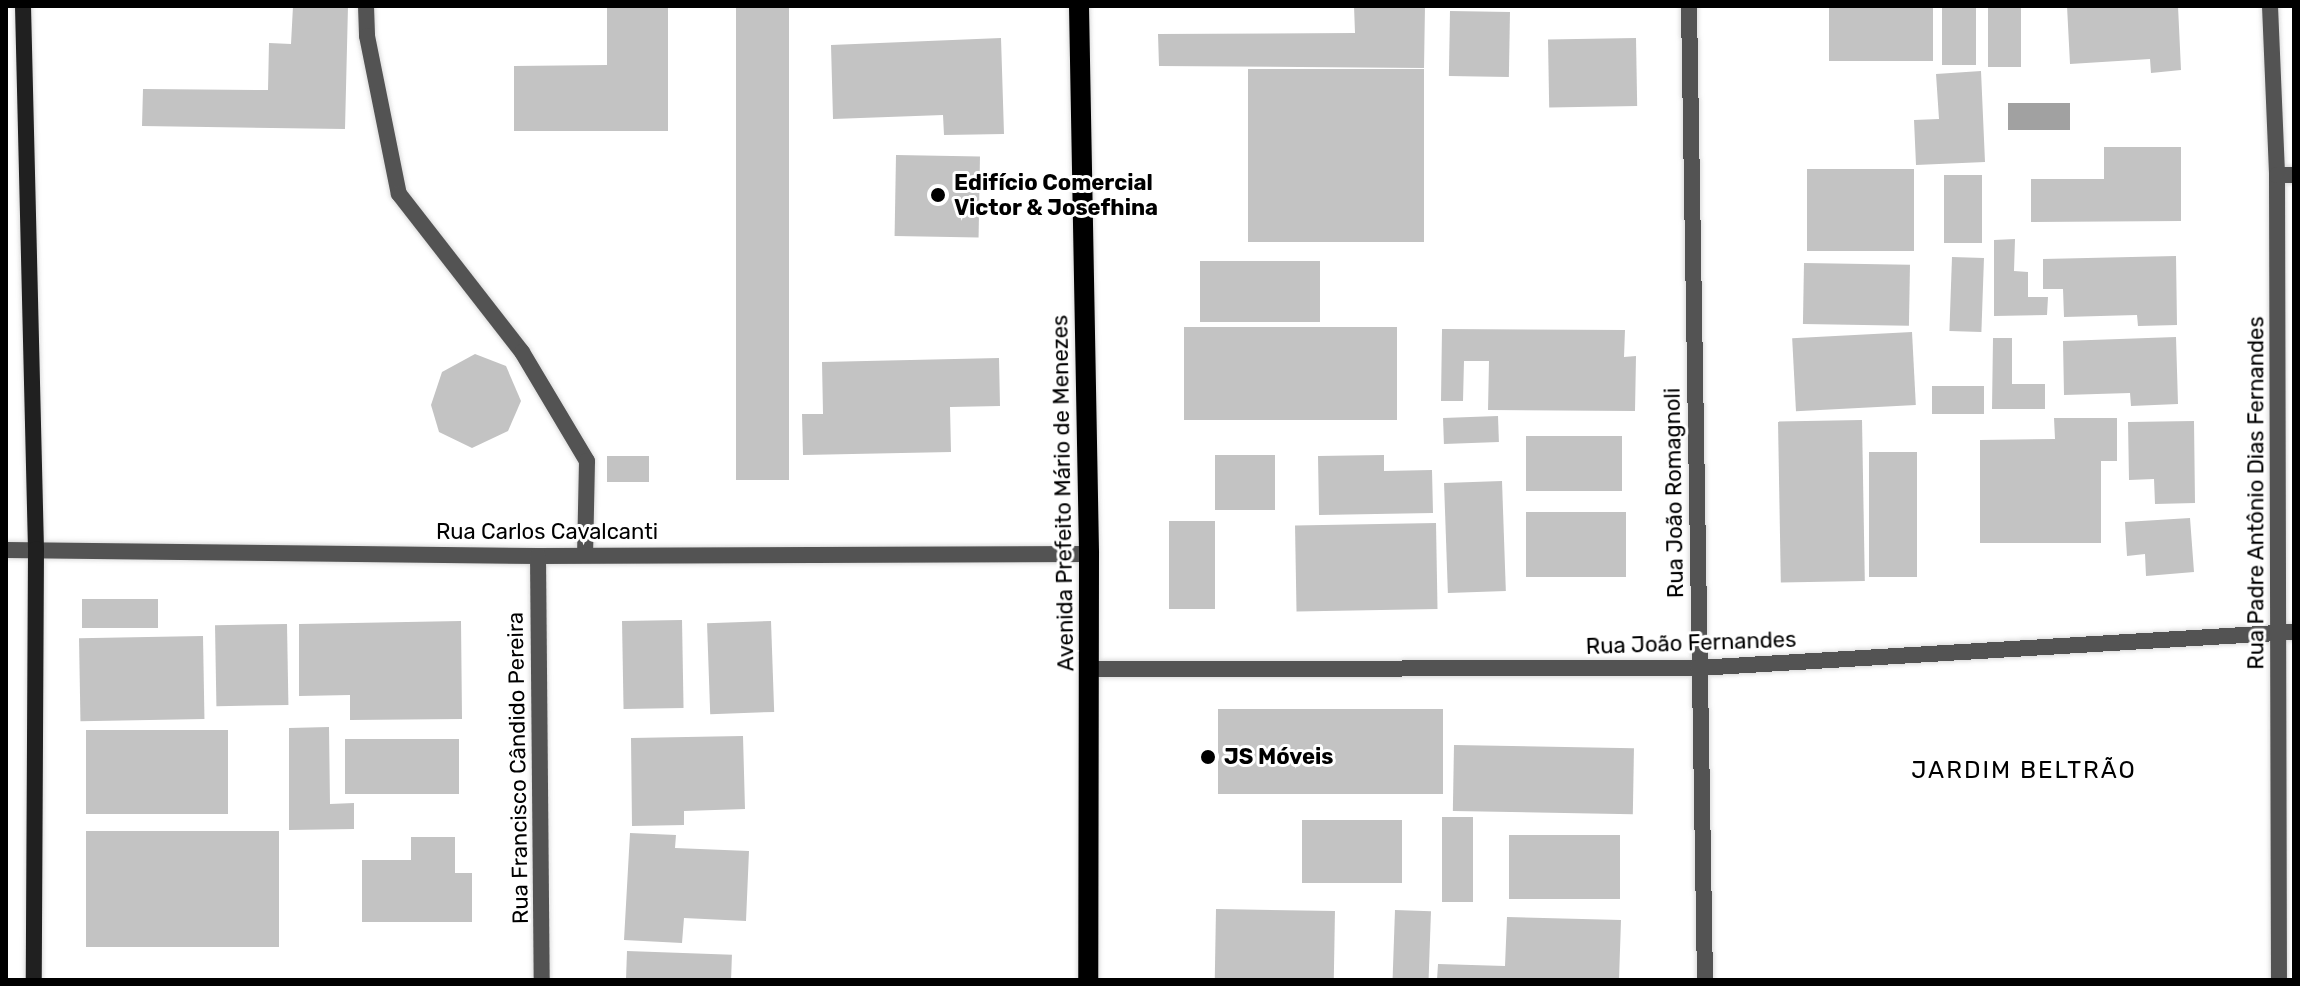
<!DOCTYPE html>
<html>
<head>
<meta charset="utf-8">
<style>
  body { margin:0 }
  #map { position:relative; width:2300px; height:986px; overflow:hidden; background:#fff; font-family:Rubik,sans-serif }
  div>[style] { position:absolute }
  .water>* { inset:0; background:#a1a1a1; transform-origin:0 0 }
  .building>* { inset:0; background:#c3c3c3; transform-origin:0 0 }
  .roads { filter:drop-shadow(0 0 2px #dbdbdb) drop-shadow(0 0 2px #dbdbdb) }
  .service>* { height:16px; margin:-8px; padding:0 8px; transform-origin:8px; border-radius:8px; background:#535353 }
  .minor>* { height:16px; margin:-8px; padding:0 8px; transform-origin:8px; border-radius:8px; background:#535353 }
  .secondary>* { height:16px; margin:-8px; padding:0 8px; transform-origin:8px; border-radius:8px; background:#202020 }
  .primary>* { height:20px; margin:-10px; padding:0 10px; transform-origin:10px; border-radius:10px; background:#000 }
  .dots>* { width:22px; height:22px; translate:-50% -50%; box-sizing:border-box; border:4px solid #fff; border-radius:50% }
  span { translate:-50% -50%; white-space:nowrap; text-align:center; line-height:1.15; -webkit-text-stroke:6px #fff; paint-order:stroke }
  .poi-label { font-size:22px; color:#000; font-weight:700 }
  .left { translate:0 -50%; text-align:left }
  .street-label { font-size:22px; color:#000 }
  .neighbourhood-label { font-size:24px; color:#000; letter-spacing:2px }
  .frame { position:absolute; inset:0; border:8px solid #000; pointer-events:none }
</style>
</head>
<body>
<div id="map">
  <div class="water">
    <div style="left:2070px;top:103px;width:27px;height:62px;rotate:90deg"></div>
  </div>
  <div class="building">
    <div style="clip-path:polygon(293px 6px,348px 6px,345px 129px,142px 126px,143px 89px,268px 90px,269px 43px,291px 44px)"></div>
    <div style="clip-path:polygon(607px 6px,668px 6px,668px 131px,514px 131px,514px 66px,607px 65px)"></div>
    <div style="left:736px;top:6px;width:53px;height:474px"></div>
    <div style="clip-path:polygon(1354px 6px,1425px 6px,1424px 68px,1159px 66px,1158px 34px,1355px 33px)"></div>
    <div style="left:1829px;top:6px;width:104px;height:55px"></div>
    <div style="left:1942px;top:6px;width:34px;height:59px"></div>
    <div style="left:1988px;top:6px;width:33px;height:61px"></div>
    <div style="clip-path:polygon(2067px 6px,2178px 6px,2181px 70px,2151px 73px,2150px 59px,2070px 64px)"></div>
    <div style="left:1450px;top:11px;width:60px;height:65px;rotate:1deg"></div>
    <div style="clip-path:polygon(1001px 38px,1004px 134px,944px 135px,943px 115px,833px 119px,831px 45px)"></div>
    <div style="left:1636px;top:38px;width:68px;height:88px;rotate:89deg"></div>
    <div style="left:1248px;top:69px;width:176px;height:173px"></div>
    <div style="clip-path:polygon(1981px 71px,1985px 162px,1916px 165px,1914px 120px,1939px 119px,1936px 74px)"></div>
    <div style="clip-path:polygon(2104px 147px,2181px 147px,2181px 221px,2031px 222px,2031px 179px,2104px 179px)"></div>
    <div style="left:896px;top:155px;width:84px;height:81px;rotate:1deg"></div>
    <div style="left:1914px;top:169px;width:82px;height:107px;rotate:90deg"></div>
    <div style="left:1944px;top:175px;width:38px;height:68px"></div>
    <div style="clip-path:polygon(2015px 239px,2014px 271px,2028px 272px,2028px 297px,2048px 297px,2047px 315px,1994px 316px,1994px 240px)"></div>
    <div style="clip-path:polygon(2176px 256px,2177px 325px,2138px 326px,2137px 315px,2064px 317px,2063px 289px,2043px 289px,2043px 259px)"></div>
    <div style="left:1952px;top:257px;width:32px;height:74px;rotate:2deg"></div>
    <div style="left:1200px;top:261px;width:120px;height:61px"></div>
    <div style="left:1804px;top:263px;width:106px;height:61px;rotate:1deg"></div>
    <div style="left:1397px;top:327px;width:93px;height:213px;rotate:90deg"></div>
    <div style="clip-path:polygon(1442px 329px,1625px 330px,1624px 357px,1636px 356px,1635px 411px,1488px 410px,1489px 361px,1464px 361px,1463px 401px,1441px 401px)"></div>
    <div style="left:1912px;top:332px;width:73px;height:120px;rotate:87deg"></div>
    <div style="clip-path:polygon(2176px 337px,2178px 404px,2131px 406px,2130px 393px,2064px 395px,2063px 341px)"></div>
    <div style="clip-path:polygon(1993px 338px,2012px 338px,2012px 384px,2045px 384px,2045px 409px,1992px 409px)"></div>
    <div style="clip-path:polygon(475px 354px,506px 366px,521px 401px,508px 431px,472px 448px,439px 432px,431px 405px,442px 372px)"></div>
    <div style="clip-path:polygon(999px 358px,1000px 406px,950px 407px,951px 452px,803px 455px,802px 414px,823px 414px,822px 362px)"></div>
    <div style="left:1984px;top:386px;width:28px;height:52px;rotate:90deg"></div>
    <div style="left:1498px;top:416px;width:26px;height:55px;rotate:88deg"></div>
    <div style="clip-path:polygon(2054px 418px,2117px 418px,2117px 461px,2101px 461px,2101px 543px,1980px 543px,1980px 440px,2055px 439px)"></div>
    <div style="left:1862px;top:420px;width:161px;height:84px;rotate:89deg"></div>
    <div style="clip-path:polygon(2194px 421px,2195px 503px,2155px 504px,2154px 479px,2129px 480px,2128px 422px)"></div>
    <div style="left:1526px;top:436px;width:96px;height:55px"></div>
    <div style="left:1917px;top:452px;width:125px;height:48px;rotate:90deg"></div>
    <div style="left:1275px;top:455px;width:55px;height:60px;rotate:90deg"></div>
    <div style="clip-path:polygon(1384px 455px,1384px 471px,1432px 470px,1433px 513px,1319px 515px,1318px 456px)"></div>
    <div style="left:649px;top:456px;width:26px;height:42px;rotate:90deg"></div>
    <div style="left:1502px;top:481px;width:110px;height:58px;rotate:88deg"></div>
    <div style="left:1626px;top:512px;width:65px;height:100px;rotate:90deg"></div>
    <div style="clip-path:polygon(2190px 518px,2194px 572px,2146px 576px,2145px 554px,2127px 556px,2125px 522px)"></div>
    <div style="left:1169px;top:521px;width:46px;height:88px"></div>
    <div style="left:1436px;top:523px;width:86px;height:141px;rotate:89deg"></div>
    <div style="left:158px;top:599px;width:29px;height:76px;rotate:90deg"></div>
    <div style="left:682px;top:620px;width:88px;height:60px;rotate:89deg"></div>
    <div style="clip-path:polygon(461px 621px,462px 719px,350px 720px,350px 695px,299px 696px,299px 624px)"></div>
    <div style="left:771px;top:621px;width:91px;height:64px;rotate:88deg"></div>
    <div style="left:287px;top:624px;width:81px;height:72px;rotate:89deg"></div>
    <div style="left:203px;top:636px;width:83px;height:124px;rotate:89deg"></div>
    <div style="left:1443px;top:709px;width:85px;height:225px;rotate:90deg"></div>
    <div style="clip-path:polygon(329px 727px,330px 804px,354px 803px,354px 829px,289px 830px,289px 728px)"></div>
    <div style="left:228px;top:730px;width:84px;height:142px;rotate:90deg"></div>
    <div style="clip-path:polygon(743px 736px,745px 809px,684px 811px,684px 825px,632px 826px,631px 738px)"></div>
    <div style="left:459px;top:739px;width:55px;height:114px;rotate:90deg"></div>
    <div style="left:1454px;top:745px;width:180px;height:66px;rotate:1deg"></div>
    <div style="left:1442px;top:817px;width:31px;height:85px"></div>
    <div style="left:1302px;top:820px;width:100px;height:63px"></div>
    <div style="left:86px;top:831px;width:193px;height:116px"></div>
    <div style="clip-path:polygon(630px 833px,676px 835px,675px 848px,749px 851px,746px 921px,684px 918px,682px 943px,624px 940px)"></div>
    <div style="left:1509px;top:835px;width:111px;height:64px"></div>
    <div style="clip-path:polygon(411px 837px,455px 837px,455px 873px,472px 873px,472px 922px,362px 922px,362px 860px,411px 860px)"></div>
    <div style="left:1216px;top:909px;width:119px;height:71px;rotate:1deg"></div>
    <div style="left:1395px;top:910px;width:36px;height:70px;rotate:2deg"></div>
    <div style="clip-path:polygon(1507px 917px,1621px 920px,1619px 980px,1437px 980px,1438px 964px,1505px 966px)"></div>
    <div style="left:627px;top:951px;width:105px;height:29px;rotate:2deg"></div>
  </div>
  <div class="roads">
    <div class="service">
      <div style="left:366px;top:6px;width:30px;rotate:88deg"></div>
      <div style="left:367px;top:36px;width:161px;rotate:78.6deg"></div>
      <div style="left:399px;top:194px;width:200px;rotate:52.1deg"></div>
      <div style="left:522px;top:352px;width:127px;rotate:59.2deg"></div>
      <div style="left:587px;top:461px;width:93px;rotate:91.2deg"></div>
    </div>
    <div class="minor">
      <div style="left:1689px;top:6px;width:974px;rotate:89.06deg"></div>
      <div style="left:2270px;top:6px;width:169px;rotate:87.6deg"></div>
      <div style="left:2277px;top:175px;width:805px;rotate:89.86deg"></div>
      <div style="left:2277px;top:175px;width:17px"></div>
      <div style="left:6px;top:550px;width:532px;rotate:0.65deg"></div>
      <div style="left:538px;top:556px;width:551px;rotate:-0.21deg"></div>
      <div style="left:538px;top:556px;width:424px;rotate:89.5deg"></div>
      <div style="left:1089px;top:669px;width:609px;rotate:-0.09deg"></div>
      <div style="left:1698px;top:668px;width:597px;rotate:-3.46deg"></div>
    </div>
    <div class="secondary">
      <div style="left:23px;top:6px;width:543px;rotate:88.63deg"></div>
      <div style="left:36px;top:549px;width:431px;rotate:90.3deg"></div>
    </div>
    <div class="primary">
      <div style="left:1079px;top:6px;width:548px;rotate:88.95deg"></div>
      <div style="left:1089px;top:554px;width:426px;rotate:90.1deg"></div>
    </div>
  </div>
  <div class="dots">
    <div style="left:938px;top:195px;background:#000"></div>
    <div style="left:1208px;top:757px;background:#000"></div>
  </div>
  <div class="poi-label">
    <span class="left" style="left:954px;top:195px">Edifício Comercial<br>Victor &amp; Josefhina</span>
    <span class="left" style="left:1224px;top:757px">JS Móveis</span>
  </div>
  <div class="street-label">
    <span style="left:1063px;top:493px;rotate:-91deg">Avenida Prefeito Mário de Menezes</span>
    <span style="left:1674px;top:493px;rotate:-91deg">Rua João Romagnoli</span>
    <span style="left:2256px;top:493px;rotate:-90deg">Rua Padre Antônio Dias Fernandes</span>
    <span style="left:547px;top:532px">Rua Carlos Cavalcanti</span>
    <span style="left:1691px;top:643px;rotate:-2deg">Rua João Fernandes</span>
    <span style="left:518px;top:768px;rotate:-91deg">Rua Francisco Cândido Pereira</span>
  </div>
  <div class="neighbourhood-label">
    <span style="left:2024px;top:771px">JARDIM BELTRÃO</span>
  </div>
  <div class="frame"></div>
</div>
</body>
</html>
